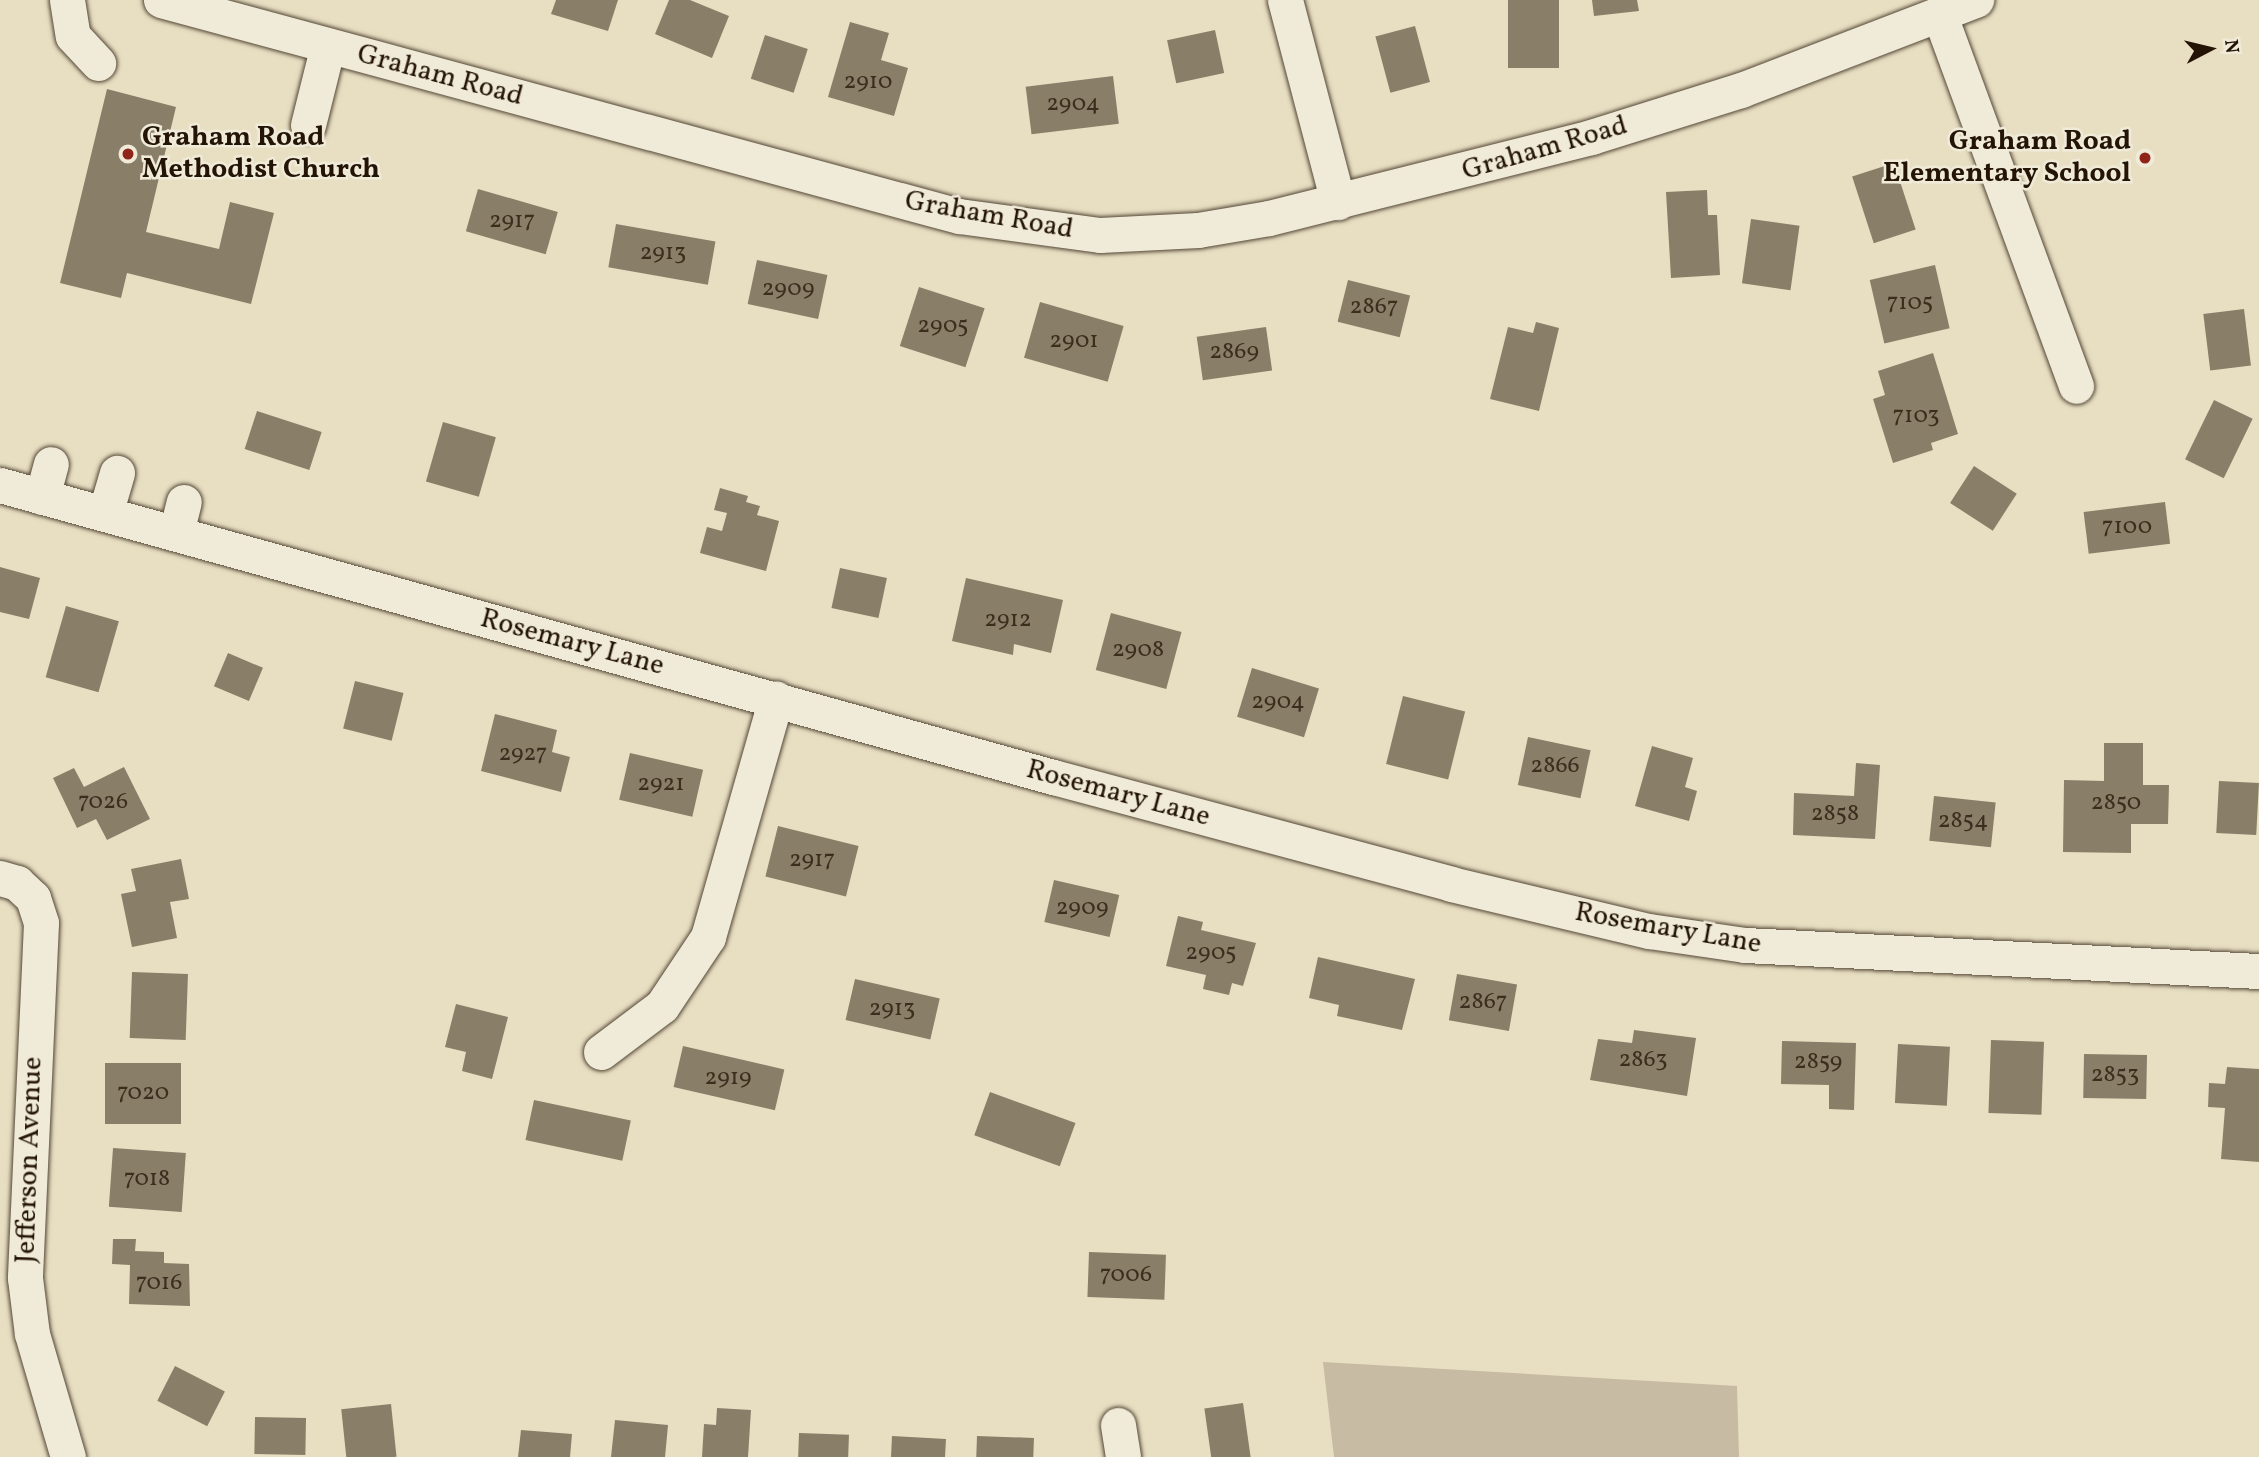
<!DOCTYPE html>
<html>
<head>
<meta charset="utf-8">
<style>
  body { margin:0 }
  #map { position:relative; width:2259px; height:1457px; overflow:hidden; background:#e8dfc3; font-family:Vollkorn,serif }
  div>[style] { position:absolute }
  .green>* { inset:0; background:#c7bca3 }
  .building>* { inset:0; background:#897e68; transform-origin:0 0 }
  .roads { filter:drop-shadow(0 0 2px #544735) drop-shadow(0 0 2px #544735) }
  .minor>* { height:35px; margin:-17.5px; padding:0 17.5px; transform-origin:17.5px; border-radius:17.5px; background:#f0ead8 }
  .dots>* { width:19px; height:19px; translate:-50% -50%; box-sizing:border-box; border:4px solid #f0ead8; border-radius:50% }
  span { translate:-50% -50%; white-space:nowrap; text-align:center; line-height:1.15; -webkit-text-stroke:5px #f0ead8; paint-order:stroke }
  .number-label { font-size:24px; color:#3c2e1e }
  .number-label span { -webkit-text-stroke-width:0 }
  .street-label { font-size:28px; color:#231406 }
  .poi-label { font-size:28px; color:#231406; font-weight:700 }
  .left { translate:0 -50%; text-align:left }
  .right { translate:-100% -50%; text-align:right }
  .north { position:absolute; left:2175px; top:14px; width:70px; height:70px; -webkit-text-stroke:5px #f0ead8; paint-order:stroke; rotate:83deg; font-size:19px; font-weight:700; line-height:28px; text-align:center; color:#231406 }
  .north::after { content:''; display:block; margin:auto; width:24px; height:32px; background:#231406; clip-path:polygon(50% 0,100% 100%,50% 72%,0 100%) }
</style>
</head>
<body>
<div id="map">
  <div class="green">
    <div style="clip-path:polygon(1323px 1362px,1737px 1386px,1739px 1457px,1334px 1457px)"></div>
  </div>
  <div class="building">
    <div style="clip-path:polygon(556px 0,618px 0,608px 31px,551px 14px)"></div>
    <div style="clip-path:polygon(669px 0,690px 0,729px 16px,712px 58px,655px 34px)"></div>
    <div style="left:1508px;top:0;width:51px;height:68px"></div>
    <div style="clip-path:polygon(1592px 0,1637px 0,1639px 11px,1594px 16px)"></div>
    <div style="clip-path:polygon(850px 22px,889px 33px,881px 60px,908px 68px,894px 116px,828px 97px)"></div>
    <div style="left:1415px;top:26px;width:58px;height:41px;rotate:75deg"></div>
    <div style="left:1215px;top:30px;width:44px;height:49px;rotate:78deg"></div>
    <div style="left:765px;top:35px;width:45px;height:46px;rotate:18deg"></div>
    <div style="left:1113px;top:76px;width:48px;height:88px;rotate:83deg"></div>
    <div style="clip-path:polygon(107px 89px,176px 107px,146px 232px,219px 249px,230px 202px,274px 213px,251px 304px,127px 273px,121px 298px,60px 283px)"></div>
    <div style="left:1894px;top:163px;width:70px;height:44px;rotate:72deg"></div>
    <div style="left:478px;top:189px;width:83px;height:44px;rotate:16deg"></div>
    <div style="clip-path:polygon(1707px 190px,1708px 215px,1717px 215px,1720px 275px,1671px 278px,1666px 192px)"></div>
    <div style="left:1751px;top:219px;width:49px;height:65px;rotate:8deg"></div>
    <div style="left:616px;top:224px;width:101px;height:44px;rotate:10deg"></div>
    <div style="left:757px;top:260px;width:72px;height:45px;rotate:12deg"></div>
    <div style="left:1935px;top:265px;width:65px;height:67px;rotate:77deg"></div>
    <div style="left:1348px;top:280px;width:64px;height:43px;rotate:14deg"></div>
    <div style="left:919px;top:287px;width:69px;height:62px;rotate:18deg"></div>
    <div style="left:1040px;top:302px;width:87px;height:58px;rotate:16deg"></div>
    <div style="left:2244px;top:309px;width:57px;height:41px;rotate:83deg"></div>
    <div style="clip-path:polygon(1536px 322px,1559px 328px,1539px 411px,1490px 399px,1508px 327px,1533px 333px)"></div>
    <div style="left:1266px;top:327px;width:44px;height:70px;rotate:82deg"></div>
    <div style="clip-path:polygon(1933px 353px,1958px 434px,1931px 443px,1933px 450px,1893px 463px,1873px 399px,1885px 395px,1878px 371px)"></div>
    <div style="left:2214px;top:400px;width:43px;height:66px;rotate:26deg"></div>
    <div style="left:257px;top:411px;width:68px;height:40px;rotate:18deg"></div>
    <div style="left:443px;top:422px;width:55px;height:62px;rotate:16deg"></div>
    <div style="left:1974px;top:466px;width:51px;height:44px;rotate:33deg"></div>
    <div style="clip-path:polygon(720px 488px,748px 496px,746px 502px,760px 506px,757px 515px,779px 521px,766px 571px,700px 553px,707px 527px,722px 531px,727px 513px,714px 510px)"></div>
    <div style="left:2165px;top:502px;width:42px;height:82px;rotate:83deg"></div>
    <div style="clip-path:polygon(0 567px,40px 578px,29px 619px,0 612px)"></div>
    <div style="left:840px;top:568px;width:48px;height:41px;rotate:12deg"></div>
    <div style="clip-path:polygon(966px 578px,1063px 600px,1051px 653px,1014px 644px,1013px 655px,952px 641px)"></div>
    <div style="left:66px;top:606px;width:55px;height:74px;rotate:16deg"></div>
    <div style="left:1111px;top:613px;width:73px;height:59px;rotate:15deg"></div>
    <div style="left:228px;top:653px;width:38px;height:36px;rotate:23deg"></div>
    <div style="left:1252px;top:668px;width:70px;height:51px;rotate:17deg"></div>
    <div style="left:355px;top:681px;width:50px;height:49px;rotate:14deg"></div>
    <div style="left:1403px;top:696px;width:64px;height:70px;rotate:14deg"></div>
    <div style="clip-path:polygon(495px 714px,557px 730px,552px 752px,570px 757px,561px 792px,481px 771px)"></div>
    <div style="left:1528px;top:737px;width:64px;height:49px;rotate:12deg"></div>
    <div style="clip-path:polygon(2104px 743px,2143px 743px,2143px 785px,2169px 785px,2168px 824px,2131px 824px,2131px 853px,2063px 852px,2064px 780px,2104px 781px)"></div>
    <div style="clip-path:polygon(1652px 746px,1693px 758px,1685px 787px,1697px 791px,1689px 821px,1635px 806px)"></div>
    <div style="left:630px;top:753px;width:75px;height:48px;rotate:13deg"></div>
    <div style="clip-path:polygon(1856px 763px,1880px 765px,1875px 839px,1793px 835px,1794px 793px,1854px 796px)"></div>
    <div style="clip-path:polygon(124px 767px,150px 819px,107px 840px,96px 819px,77px 828px,53px 778px,74px 768px,84px 787px)"></div>
    <div style="left:2219px;top:781px;width:40px;height:52px;rotate:3deg"></div>
    <div style="left:1934px;top:796px;width:62px;height:45px;rotate:6deg"></div>
    <div style="left:778px;top:826px;width:83px;height:52px;rotate:14deg"></div>
    <div style="clip-path:polygon(181px 859px,189px 899px,170px 902px,177px 938px,132px 947px,121px 894px,136px 891px,131px 869px)"></div>
    <div style="left:1054px;top:880px;width:67px;height:43px;rotate:13deg"></div>
    <div style="clip-path:polygon(1178px 916px,1203px 922px,1201px 930px,1256px 943px,1243px 986px,1232px 983px,1229px 995px,1203px 989px,1206px 975px,1166px 966px)"></div>
    <div style="clip-path:polygon(1318px 957px,1415px 979px,1402px 1030px,1337px 1016px,1339px 1005px,1309px 998px)"></div>
    <div style="left:132px;top:972px;width:56px;height:66px;rotate:2deg"></div>
    <div style="left:1457px;top:974px;width:61px;height:47px;rotate:10deg"></div>
    <div style="left:855px;top:979px;width:87px;height:42px;rotate:13deg"></div>
    <div style="clip-path:polygon(456px 1004px,508px 1017px,492px 1079px,462px 1071px,466px 1052px,445px 1047px)"></div>
    <div style="clip-path:polygon(1634px 1030px,1696px 1038px,1687px 1096px,1590px 1080px,1598px 1039px,1632px 1043px)"></div>
    <div style="left:1991px;top:1040px;width:53px;height:73px;rotate:2deg"></div>
    <div style="clip-path:polygon(1782px 1041px,1856px 1043px,1854px 1110px,1829px 1109px,1829px 1085px,1781px 1084px)"></div>
    <div style="left:1898px;top:1044px;width:52px;height:59px;rotate:3deg"></div>
    <div style="left:683px;top:1046px;width:104px;height:42px;rotate:13deg"></div>
    <div style="left:2084px;top:1054px;width:63px;height:44px;rotate:1deg"></div>
    <div style="left:105px;top:1063px;width:76px;height:61px"></div>
    <div style="clip-path:polygon(2227px 1067px,2259px 1069px,2259px 1162px,2221px 1159px,2225px 1108px,2208px 1107px,2209px 1083px,2225px 1084px)"></div>
    <div style="left:990px;top:1092px;width:91px;height:46px;rotate:20deg"></div>
    <div style="left:534px;top:1100px;width:99px;height:41px;rotate:12deg"></div>
    <div style="left:113px;top:1148px;width:73px;height:59px;rotate:4deg"></div>
    <div style="clip-path:polygon(113px 1239px,136px 1239px,135px 1251px,164px 1252px,164px 1263px,189px 1264px,190px 1306px,129px 1304px,130px 1265px,112px 1264px)"></div>
    <div style="left:1089px;top:1252px;width:77px;height:45px;rotate:2deg"></div>
    <div style="left:175px;top:1366px;width:56px;height:39px;rotate:27deg"></div>
    <div style="left:1243px;top:1403px;width:55px;height:39px;rotate:82deg"></div>
    <div style="left:391px;top:1404px;width:53px;height:50px;rotate:84deg"></div>
    <div style="clip-path:polygon(717px 1408px,751px 1410px,748px 1457px,702px 1457px,704px 1424px,716px 1425px)"></div>
    <div style="left:255px;top:1417px;width:51px;height:37px;rotate:1deg"></div>
    <div style="clip-path:polygon(615px 1420px,668px 1425px,665px 1457px,611px 1457px)"></div>
    <div style="clip-path:polygon(521px 1430px,572px 1434px,570px 1457px,518px 1457px)"></div>
    <div style="left:799px;top:1433px;width:50px;height:24px;rotate:2deg"></div>
    <div style="clip-path:polygon(892px 1436px,946px 1439px,945px 1457px,891px 1457px)"></div>
    <div style="left:977px;top:1436px;width:57px;height:21px;rotate:2deg"></div>
  </div>
  <div class="roads">
    <div class="minor">
      <div style="left:67px;top:0;width:36px;rotate:81deg"></div>
      <div style="left:73px;top:36px;width:37px;rotate:47deg"></div>
      <div style="left:161px;top:0;width:827px;rotate:15.15deg"></div>
      <div style="left:959px;top:216px;width:142px;rotate:7.7deg"></div>
      <div style="left:1100px;top:235px;width:98px;rotate:-2.9deg"></div>
      <div style="left:1198px;top:230px;width:72px;rotate:-9.6deg"></div>
      <div style="left:1269px;top:218px;width:332px;rotate:-14.1deg"></div>
      <div style="left:1591px;top:137px;width:157px;rotate:-17.4deg"></div>
      <div style="left:1741px;top:90px;width:252px;rotate:-21deg"></div>
      <div style="left:1285px;top:0;width:209px;rotate:75.3deg"></div>
      <div style="left:1940px;top:16px;width:394px;rotate:69.8deg"></div>
      <div style="left:308px;top:125px;width:82px;rotate:-76deg"></div>
      <div style="left:0;top:485px;width:1093px;rotate:15.5deg"></div>
      <div style="left:1053px;top:777px;width:412px;rotate:15deg"></div>
      <div style="left:1451px;top:884px;width:204px;rotate:13.4deg"></div>
      <div style="left:1649px;top:931px;width:97px;rotate:8.3deg"></div>
      <div style="left:1745px;top:945px;width:515px;rotate:2.9deg"></div>
      <div style="left:42px;top:497px;width:34px;rotate:-75deg"></div>
      <div style="left:105px;top:514px;width:43px;rotate:-73.7deg"></div>
      <div style="left:176px;top:533px;width:32px;rotate:-76deg"></div>
      <div style="left:0;top:878px;width:18px;rotate:16deg"></div>
      <div style="left:17px;top:883px;width:22px;rotate:43deg"></div>
      <div style="left:33px;top:898px;width:26px;rotate:72deg"></div>
      <div style="left:41px;top:923px;width:355px;rotate:92.6deg"></div>
      <div style="left:25px;top:1278px;width:56px;rotate:82.9deg"></div>
      <div style="left:32px;top:1334px;width:128px;rotate:73.7deg"></div>
      <div style="left:601px;top:1052px;width:76px;rotate:-37deg"></div>
      <div style="left:662px;top:1006px;width:83px;rotate:-56.3deg"></div>
      <div style="left:708px;top:937px;width:248px;rotate:-74.1deg"></div>
      <div style="left:1118px;top:1425px;width:32px;rotate:81deg"></div>
    </div>
  </div>
  <div class="dots">
    <div style="left:128px;top:154px;background:#8f2418"></div>
    <div style="left:2145px;top:158px;background:#8f2418"></div>
  </div>
  <div class="number-label">
    <span style="left:868px;top:83px">2910</span>
    <span style="left:1073px;top:105px">2904</span>
    <span style="left:512px;top:222px">2917</span>
    <span style="left:663px;top:254px">2913</span>
    <span style="left:788px;top:290px">2909</span>
    <span style="left:1910px;top:304px">7105</span>
    <span style="left:1374px;top:308px">2867</span>
    <span style="left:943px;top:327px">2905</span>
    <span style="left:1074px;top:342px">2901</span>
    <span style="left:1234px;top:353px">2869</span>
    <span style="left:1916px;top:417px">7103</span>
    <span style="left:2127px;top:528px">7100</span>
    <span style="left:1008px;top:621px">2912</span>
    <span style="left:1138px;top:651px">2908</span>
    <span style="left:1278px;top:703px">2904</span>
    <span style="left:523px;top:755px">2927</span>
    <span style="left:1555px;top:767px">2866</span>
    <span style="left:661px;top:785px">2921</span>
    <span style="left:103px;top:803px">7026</span>
    <span style="left:2116px;top:804px">2850</span>
    <span style="left:1835px;top:815px">2858</span>
    <span style="left:1963px;top:822px">2854</span>
    <span style="left:812px;top:861px">2917</span>
    <span style="left:1082px;top:909px">2909</span>
    <span style="left:1211px;top:954px">2905</span>
    <span style="left:1483px;top:1003px">2867</span>
    <span style="left:892px;top:1010px">2913</span>
    <span style="left:1643px;top:1061px">2863</span>
    <span style="left:1818px;top:1063px">2859</span>
    <span style="left:2115px;top:1076px">2853</span>
    <span style="left:728px;top:1079px">2919</span>
    <span style="left:143px;top:1094px">7020</span>
    <span style="left:147px;top:1180px">7018</span>
    <span style="left:1126px;top:1276px">7006</span>
    <span style="left:159px;top:1284px">7016</span>
  </div>
  <div class="street-label">
    <span style="left:440px;top:76px;rotate:15deg">Graham Road</span>
    <span style="left:1545px;top:149px;rotate:-16deg">Graham Road</span>
    <span style="left:989px;top:216px;rotate:10deg">Graham Road</span>
    <span style="left:572px;top:643px;rotate:15deg">Rosemary Lane</span>
    <span style="left:1118px;top:794px;rotate:15deg">Rosemary Lane</span>
    <span style="left:1668px;top:929px;rotate:10deg">Rosemary Lane</span>
    <span style="left:30px;top:1160px;rotate:-88deg">Jefferson Avenue</span>
  </div>
  <div class="poi-label">
    <span class="left" style="left:142px;top:154px">Graham Road<br>Methodist Church</span>
    <span class="right" style="left:2131px;top:158px">Graham Road<br>Elementary School</span>
  </div>
  <div class="north">N</div>
</div>
</body>
</html>
